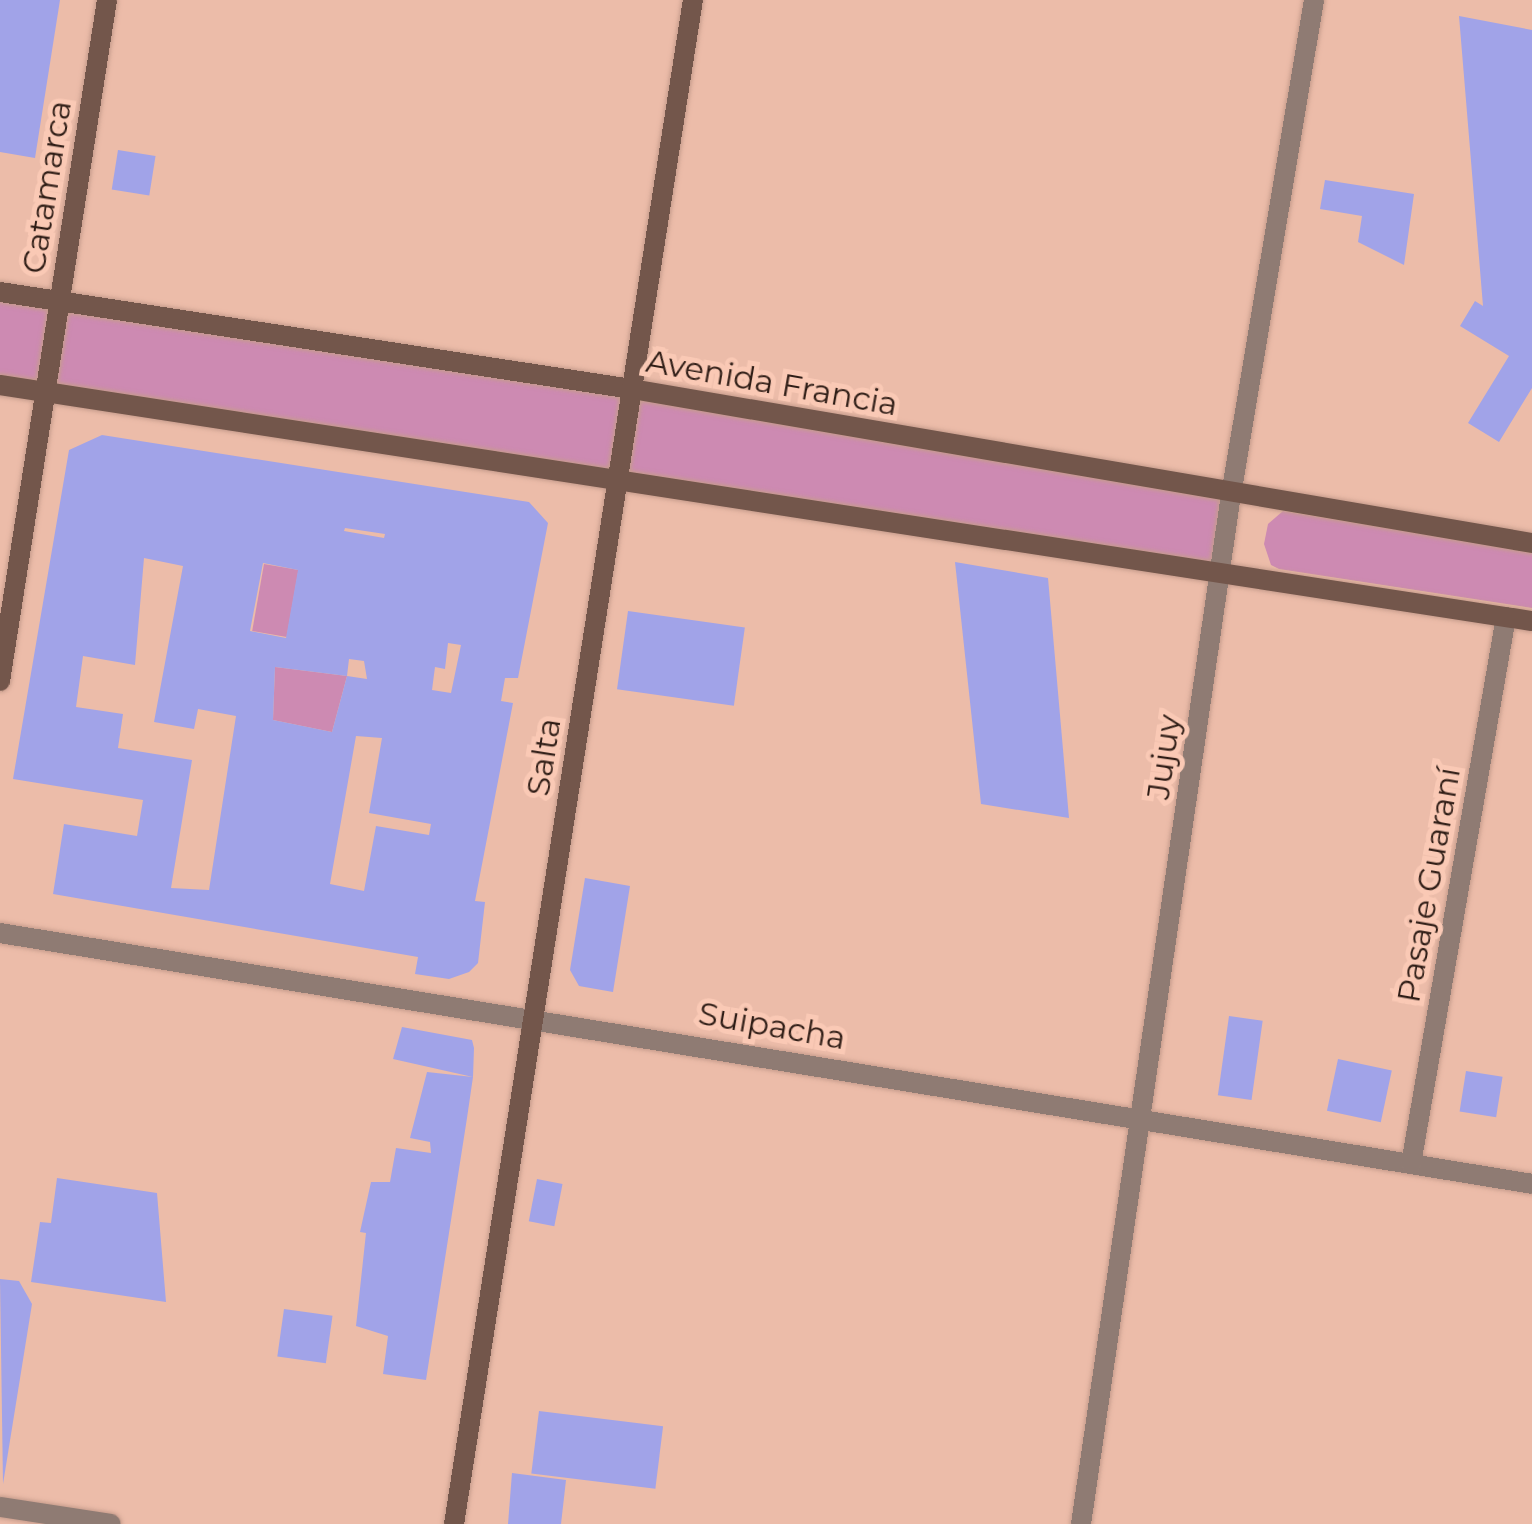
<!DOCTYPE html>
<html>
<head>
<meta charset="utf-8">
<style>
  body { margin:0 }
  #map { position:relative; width:1532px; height:1524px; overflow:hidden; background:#ecbca9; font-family:Montserrat,sans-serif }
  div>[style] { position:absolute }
  .green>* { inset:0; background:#cd8ab2; transform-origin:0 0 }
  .building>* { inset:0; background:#a1a3e8; transform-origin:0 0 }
  .roads { filter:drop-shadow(0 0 2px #c69c8c) drop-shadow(0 0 2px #c69c8c) }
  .street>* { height:20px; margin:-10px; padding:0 10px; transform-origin:10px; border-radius:10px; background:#8f7b73 }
  .secondary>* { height:20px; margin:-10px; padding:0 10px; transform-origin:10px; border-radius:10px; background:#73564b }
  span { translate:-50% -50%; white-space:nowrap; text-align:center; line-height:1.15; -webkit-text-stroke:10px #fac9b5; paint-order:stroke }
  .street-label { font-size:32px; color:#2f1d16 }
</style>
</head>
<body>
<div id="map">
  <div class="green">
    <div style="clip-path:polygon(0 292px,1231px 495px,1220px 573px,0 385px)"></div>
    <div style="clip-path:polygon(1283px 511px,1532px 552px,1532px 608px,1279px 569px,1271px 565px,1264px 544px,1268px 524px)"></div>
    <div style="left:264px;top:564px;width:35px;height:68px;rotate:10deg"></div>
    <div style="clip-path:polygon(275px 667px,347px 676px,332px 732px,273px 720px)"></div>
  </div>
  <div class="building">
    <div style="clip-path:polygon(0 0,60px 0,35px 158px,0 152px)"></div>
    <div style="clip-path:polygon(1459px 16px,1532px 30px,1532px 388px,1499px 442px,1468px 423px,1509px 356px,1460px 326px,1475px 301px,1483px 306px)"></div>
    <div style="left:118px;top:150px;width:38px;height:40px;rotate:9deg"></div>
    <div style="clip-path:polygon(1325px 180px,1414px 194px,1404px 265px,1358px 242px,1362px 216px,1320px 209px)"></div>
    <div style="clip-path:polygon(evenodd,102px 435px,529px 502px,548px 523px,518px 678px,505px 678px,501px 701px,513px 703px,475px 901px,485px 902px,478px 963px,469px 972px,449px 979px,415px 974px,418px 957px,53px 894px,64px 824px,137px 836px,143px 800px,13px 779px,69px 450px,102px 435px,345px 528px,385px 534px,384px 538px,344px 531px,345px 528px,102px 435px,144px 558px,183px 566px,154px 722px,194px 729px,198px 709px,236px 716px,209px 890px,171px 888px,192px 760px,118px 748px,123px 714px,76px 707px,83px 656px,135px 665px,144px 558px,102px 435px,263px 563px,298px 570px,286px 638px,250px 631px,263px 563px,102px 435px,448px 643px,461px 645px,451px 693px,432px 690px,435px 667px,445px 669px,448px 643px,102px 435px,349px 659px,364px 661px,367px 679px,347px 676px,349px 659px,102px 435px,275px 667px,347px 676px,332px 732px,273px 720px,275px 667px,102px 435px,356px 736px,382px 738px,369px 813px,431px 824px,429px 835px,376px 826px,364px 891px,330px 884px,356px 736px)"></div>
    <div style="clip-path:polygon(955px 562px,1048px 578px,1069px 818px,981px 804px)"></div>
    <div style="left:628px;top:611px;width:118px;height:79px;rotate:8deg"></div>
    <div style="clip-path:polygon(585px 878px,630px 886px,613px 992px,579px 986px,570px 970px)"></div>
    <div style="left:1229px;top:1016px;width:34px;height:80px;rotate:8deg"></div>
    <div style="clip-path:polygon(402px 1027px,472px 1040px,474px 1048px,473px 1077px,467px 1118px,426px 1380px,383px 1374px,388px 1336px,356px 1326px,366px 1233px,360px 1232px,371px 1182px,390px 1182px,396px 1148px,431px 1153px,430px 1142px,410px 1138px,427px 1072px,473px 1077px,393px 1059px)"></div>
    <div style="left:1338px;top:1059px;width:55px;height:53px;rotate:12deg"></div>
    <div style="left:1466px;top:1071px;width:37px;height:41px;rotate:9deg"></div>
    <div style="clip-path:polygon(57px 1178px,157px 1193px,166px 1302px,31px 1282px,40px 1222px,51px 1223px)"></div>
    <div style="left:537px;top:1179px;width:26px;height:43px;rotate:11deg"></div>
    <div style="clip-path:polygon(0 1279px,19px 1281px,32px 1304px,3px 1484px)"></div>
    <div style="left:284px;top:1309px;width:49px;height:48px;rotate:8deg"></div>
    <div style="left:539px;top:1411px;width:125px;height:63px;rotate:7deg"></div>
    <div style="clip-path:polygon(512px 1473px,566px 1480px,561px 1524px,508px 1524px)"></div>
  </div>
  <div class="roads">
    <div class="street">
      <div style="left:0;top:933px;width:1552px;rotate:9.3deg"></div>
      <div style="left:1411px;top:1164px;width:555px;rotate:-80.15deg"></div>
      <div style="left:0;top:1507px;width:112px;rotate:8.7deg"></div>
      <div style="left:1081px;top:1524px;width:1040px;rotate:-81.71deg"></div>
      <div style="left:1231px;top:495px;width:502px;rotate:-80.48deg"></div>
    </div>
    <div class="secondary">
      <div style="left:0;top:292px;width:639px;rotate:8.73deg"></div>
      <div style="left:632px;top:389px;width:913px;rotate:9.71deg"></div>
      <div style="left:0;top:385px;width:1550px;rotate:8.76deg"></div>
      <div style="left:0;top:681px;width:689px;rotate:-81.07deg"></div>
      <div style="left:454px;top:1524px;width:1543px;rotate:-81.09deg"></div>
    </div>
  </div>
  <div class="street-label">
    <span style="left:47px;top:187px;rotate:-81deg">Catamarca</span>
    <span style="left:772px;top:383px;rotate:10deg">Avenida Francia</span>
    <span style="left:544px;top:757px;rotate:-81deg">Salta</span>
    <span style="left:1164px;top:757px;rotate:-82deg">Jujuy</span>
    <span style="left:1429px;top:885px;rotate:-80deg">Pasaje Guaraní</span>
    <span style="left:772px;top:1026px;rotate:10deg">Suipacha</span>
  </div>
</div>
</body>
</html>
